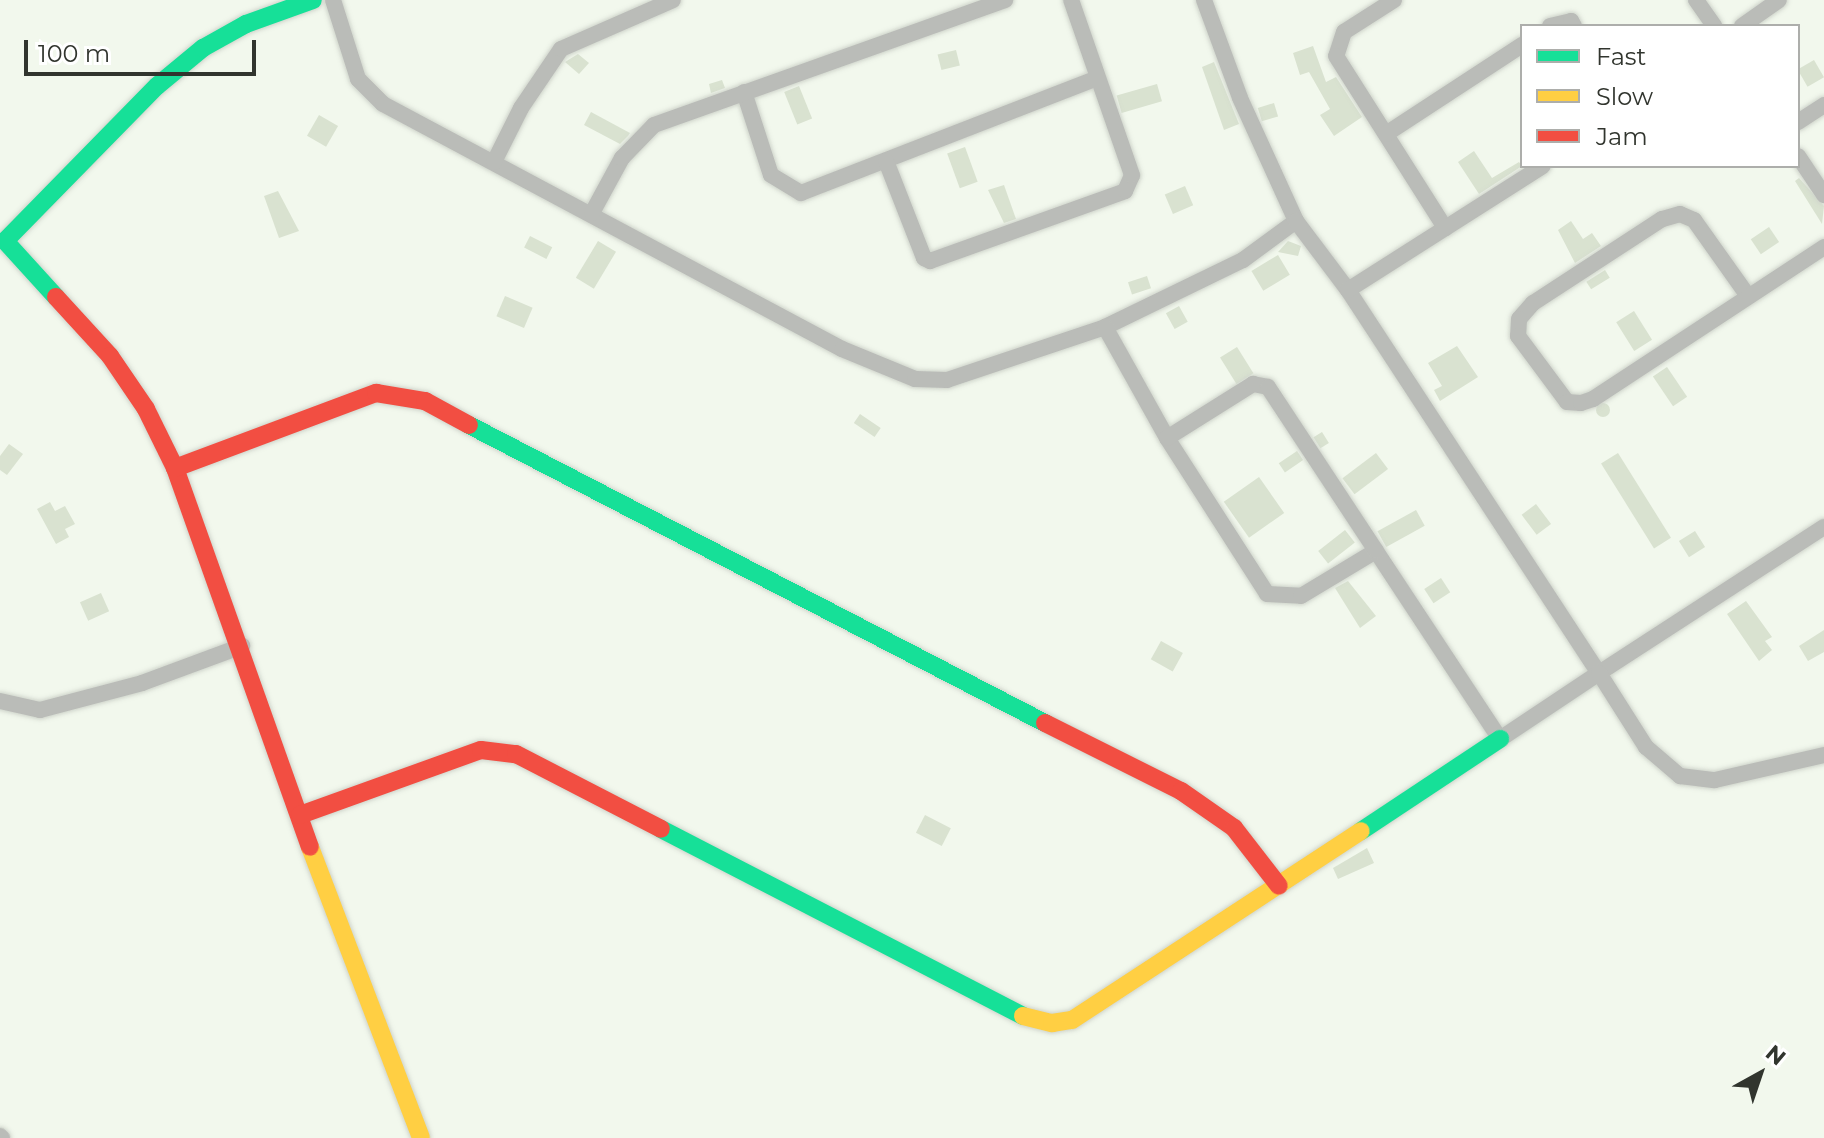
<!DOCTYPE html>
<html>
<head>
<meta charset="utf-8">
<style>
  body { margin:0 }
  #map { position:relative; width:1824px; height:1138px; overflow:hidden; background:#f2f8ed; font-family:Montserrat,sans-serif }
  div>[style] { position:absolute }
  .building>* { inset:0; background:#d9e2d0; transform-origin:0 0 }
  .round { border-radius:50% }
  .roads { filter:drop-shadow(0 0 2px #cfd4cb) drop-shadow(0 0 2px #cfd4cb) }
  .street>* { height:16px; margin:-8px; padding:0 8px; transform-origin:8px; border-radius:8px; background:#babcb8 }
  .fast>* { height:18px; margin:-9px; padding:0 9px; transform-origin:9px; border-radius:9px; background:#16e098 }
  .slow>* { height:18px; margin:-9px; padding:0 9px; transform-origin:9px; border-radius:9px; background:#ffcf43 }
  .jam>* { height:18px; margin:-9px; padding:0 9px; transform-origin:9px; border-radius:9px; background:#f24e42 }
  span { translate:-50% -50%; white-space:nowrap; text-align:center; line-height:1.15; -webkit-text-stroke:8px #fff; paint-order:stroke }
  .legend { position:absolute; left:1520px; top:24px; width:280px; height:144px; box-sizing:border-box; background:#fff; border:2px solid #adaeab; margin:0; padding:10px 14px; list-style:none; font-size:24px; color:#31352e }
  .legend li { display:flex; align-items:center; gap:16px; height:40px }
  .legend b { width:40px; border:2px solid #adaeab }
  .north { position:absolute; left:1720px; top:1034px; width:80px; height:80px; -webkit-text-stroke:6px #fff; paint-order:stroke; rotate:40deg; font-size:22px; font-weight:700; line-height:32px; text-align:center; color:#31352e }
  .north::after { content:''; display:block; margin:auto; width:28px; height:36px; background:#31352e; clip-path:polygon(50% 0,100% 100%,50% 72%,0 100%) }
  .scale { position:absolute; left:24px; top:40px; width:232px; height:36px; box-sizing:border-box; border:4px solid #31352e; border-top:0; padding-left:10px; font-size:24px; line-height:28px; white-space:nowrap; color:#31352e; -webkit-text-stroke:6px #fff; paint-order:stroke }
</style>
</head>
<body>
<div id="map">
  <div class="building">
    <div style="clip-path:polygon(1313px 46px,1326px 82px,1336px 77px,1362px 117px,1334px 136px,1320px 115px,1330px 109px,1309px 72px,1300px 75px,1293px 53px)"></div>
    <div style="left:956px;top:50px;width:16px;height:19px;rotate:76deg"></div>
    <div style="clip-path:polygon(578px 54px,589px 63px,579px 74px,565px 62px)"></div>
    <div style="left:1814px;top:60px;width:20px;height:19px;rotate:60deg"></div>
    <div style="clip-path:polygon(1214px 62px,1239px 124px,1224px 130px,1202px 67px)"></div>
    <div style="clip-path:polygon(722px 80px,725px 88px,711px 93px,709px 84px)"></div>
    <div style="left:1157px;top:84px;width:18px;height:42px;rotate:74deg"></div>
    <div style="left:799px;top:86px;width:35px;height:16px;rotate:68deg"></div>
    <div style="left:1274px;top:103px;width:14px;height:17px;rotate:73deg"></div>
    <div style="clip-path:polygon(591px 112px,630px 133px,628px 136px,620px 144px,584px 125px)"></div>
    <div style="left:319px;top:115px;width:22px;height:24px;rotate:30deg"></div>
    <div style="left:965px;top:147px;width:37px;height:19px;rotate:70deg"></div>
    <div style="clip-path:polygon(1474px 151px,1492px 178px,1519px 162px,1522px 166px,1479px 194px,1458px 162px)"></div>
    <div style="clip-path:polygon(1799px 178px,1824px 206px,1822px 224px,1795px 181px)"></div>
    <div style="clip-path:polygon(1004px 185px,1016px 219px,1004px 223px,988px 190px)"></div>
    <div style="left:1185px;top:186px;width:21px;height:22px;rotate:67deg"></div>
    <div style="clip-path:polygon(278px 191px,299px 231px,279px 238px,264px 196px)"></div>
    <div style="clip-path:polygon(1571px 221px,1583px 239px,1592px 233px,1601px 246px,1575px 263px,1558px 230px)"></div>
    <div style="left:1769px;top:227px;width:18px;height:22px;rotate:56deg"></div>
    <div style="left:530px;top:236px;width:25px;height:13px;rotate:27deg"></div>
    <div style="left:598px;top:241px;width:21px;height:43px;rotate:31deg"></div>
    <div style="clip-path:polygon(1288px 241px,1301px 246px,1298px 256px,1278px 252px)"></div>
    <div style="left:1278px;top:255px;width:23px;height:31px;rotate:59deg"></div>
    <div style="left:1605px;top:270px;width:9px;height:22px;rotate:58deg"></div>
    <div style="left:1147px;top:276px;width:13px;height:20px;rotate:72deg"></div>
    <div style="left:505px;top:296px;width:30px;height:22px;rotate:23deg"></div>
    <div style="left:1179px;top:306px;width:18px;height:15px;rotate:61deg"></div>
    <div style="left:1634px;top:311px;width:34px;height:21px;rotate:58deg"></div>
    <div style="clip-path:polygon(1457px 346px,1478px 377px,1440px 401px,1434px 390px,1442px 386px,1428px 363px)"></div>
    <div style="left:1237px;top:347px;width:31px;height:20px;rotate:58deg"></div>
    <div style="left:1667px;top:367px;width:36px;height:17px;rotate:56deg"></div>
    <div class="round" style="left:1596px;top:403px;width:14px;height:14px"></div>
    <div style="left:860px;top:414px;width:25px;height:11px;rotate:34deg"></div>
    <div style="left:1322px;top:432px;width:13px;height:10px;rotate:58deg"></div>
    <div style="clip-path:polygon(9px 444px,23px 454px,7px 475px,0 470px,0 456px)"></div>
    <div style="left:1297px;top:451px;width:11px;height:22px;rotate:56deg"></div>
    <div style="left:1376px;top:453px;width:20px;height:42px;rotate:53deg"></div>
    <div style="left:1618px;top:453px;width:100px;height:20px;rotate:58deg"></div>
    <div style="left:1259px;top:477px;width:44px;height:43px;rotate:55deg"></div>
    <div style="clip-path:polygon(50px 502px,55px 511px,65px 506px,75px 524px,65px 529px,69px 537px,56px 544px,37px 509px)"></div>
    <div style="left:1536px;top:504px;width:25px;height:18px;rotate:53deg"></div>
    <div style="left:1416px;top:510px;width:18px;height:44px;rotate:61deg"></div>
    <div style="left:1345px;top:530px;width:16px;height:34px;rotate:52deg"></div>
    <div style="left:1695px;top:531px;width:19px;height:19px;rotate:58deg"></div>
    <div style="left:1441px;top:578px;width:17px;height:20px;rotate:57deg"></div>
    <div style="clip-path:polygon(1348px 581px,1376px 616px,1360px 628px,1335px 588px)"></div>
    <div style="left:101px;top:593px;width:20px;height:23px;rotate:66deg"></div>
    <div style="clip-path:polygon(1746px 601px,1772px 637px,1765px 641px,1772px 650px,1759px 661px,1727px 614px)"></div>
    <div style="clip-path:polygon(1824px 630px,1824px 652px,1808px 661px,1799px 646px)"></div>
    <div style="left:1161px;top:641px;width:25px;height:21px;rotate:29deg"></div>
    <div style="left:925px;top:815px;width:29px;height:20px;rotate:27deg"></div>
    <div style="clip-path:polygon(1367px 848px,1374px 863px,1338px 879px,1333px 868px)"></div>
  </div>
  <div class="roads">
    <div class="street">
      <div style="left:333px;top:0;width:83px;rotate:72.4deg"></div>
      <div style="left:358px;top:79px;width:35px;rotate:45deg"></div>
      <div style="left:383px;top:104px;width:520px;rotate:28.09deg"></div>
      <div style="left:842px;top:349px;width:79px;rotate:22.3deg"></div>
      <div style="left:915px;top:379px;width:32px;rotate:2deg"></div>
      <div style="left:947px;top:380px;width:167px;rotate:-18.5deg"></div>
      <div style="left:1105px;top:327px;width:153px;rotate:-25.9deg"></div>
      <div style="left:1243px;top:260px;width:66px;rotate:-36.3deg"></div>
      <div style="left:1204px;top:0;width:104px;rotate:69.8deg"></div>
      <div style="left:1240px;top:98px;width:135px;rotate:65.5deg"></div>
      <div style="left:1296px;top:221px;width:86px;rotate:53deg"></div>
      <div style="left:1348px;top:290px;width:458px;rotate:56.8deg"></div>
      <div style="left:1599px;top:673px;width:268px;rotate:-33deg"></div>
      <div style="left:1394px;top:0;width:59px;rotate:147.4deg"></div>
      <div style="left:1344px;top:32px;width:25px;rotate:108deg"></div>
      <div style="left:1336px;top:56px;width:204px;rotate:57.6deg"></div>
      <div style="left:1696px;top:0;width:32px;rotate:55deg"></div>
      <div style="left:1550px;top:26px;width:22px;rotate:-13deg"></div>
      <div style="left:1571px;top:21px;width:6px;rotate:59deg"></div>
      <div style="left:1742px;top:26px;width:45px;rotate:-35.1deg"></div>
      <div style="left:744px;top:92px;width:87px;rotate:72deg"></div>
      <div style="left:771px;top:175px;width:35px;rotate:31deg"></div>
      <div style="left:801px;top:193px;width:318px;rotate:-21.2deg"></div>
      <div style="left:1798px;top:122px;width:31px;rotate:-33deg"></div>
      <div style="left:1386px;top:134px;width:163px;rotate:-33.2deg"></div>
      <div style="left:1798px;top:156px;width:47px;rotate:56.3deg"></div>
      <div style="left:886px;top:161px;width:104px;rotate:68.6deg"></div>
      <div style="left:924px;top:258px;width:7px;rotate:27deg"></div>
      <div style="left:930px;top:261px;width:207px;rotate:-19.7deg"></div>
      <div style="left:1125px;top:191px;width:17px;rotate:-66deg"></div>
      <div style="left:1132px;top:175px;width:185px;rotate:-109.2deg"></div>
      <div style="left:494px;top:162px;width:60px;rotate:-63.4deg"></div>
      <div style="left:521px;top:108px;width:71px;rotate:-55.9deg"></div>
      <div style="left:561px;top:49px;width:122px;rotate:-23.6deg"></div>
      <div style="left:592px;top:213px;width:63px;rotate:-61.4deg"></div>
      <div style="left:622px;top:158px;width:46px;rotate:-45.9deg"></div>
      <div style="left:654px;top:125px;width:373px;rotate:-19.6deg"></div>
      <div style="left:1348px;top:290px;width:231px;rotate:-32.5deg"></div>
      <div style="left:1748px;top:296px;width:93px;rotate:-125.4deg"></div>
      <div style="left:1694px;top:220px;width:15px;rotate:-157deg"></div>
      <div style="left:1680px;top:214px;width:19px;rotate:164deg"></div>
      <div style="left:1662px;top:219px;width:154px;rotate:146.9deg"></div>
      <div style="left:1533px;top:303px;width:21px;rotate:131deg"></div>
      <div style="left:1519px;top:319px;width:17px;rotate:93deg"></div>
      <div style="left:1518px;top:336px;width:82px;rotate:53.4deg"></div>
      <div style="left:1567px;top:402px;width:14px;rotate:4deg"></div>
      <div style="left:1581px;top:403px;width:13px;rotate:-18deg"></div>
      <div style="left:1593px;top:399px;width:277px;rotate:-33.3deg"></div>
      <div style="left:1105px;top:327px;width:127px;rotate:60.8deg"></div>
      <div style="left:1167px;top:438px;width:185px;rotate:57.3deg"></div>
      <div style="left:1267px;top:594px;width:34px;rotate:3deg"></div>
      <div style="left:1301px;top:596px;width:87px;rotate:-31deg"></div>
      <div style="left:1376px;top:551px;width:225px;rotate:56.6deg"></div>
      <div style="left:1500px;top:739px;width:119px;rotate:-33.7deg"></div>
      <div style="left:1599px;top:673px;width:88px;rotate:57.6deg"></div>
      <div style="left:1646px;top:747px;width:45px;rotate:40.5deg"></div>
      <div style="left:1680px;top:776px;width:35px;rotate:7deg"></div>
      <div style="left:1715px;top:780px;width:112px;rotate:-12.9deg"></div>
      <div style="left:1167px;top:438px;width:102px;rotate:-32.1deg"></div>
      <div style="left:1253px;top:384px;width:15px;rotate:11deg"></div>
      <div style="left:1268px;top:387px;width:196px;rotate:56.6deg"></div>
      <div style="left:0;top:701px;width:41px;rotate:12.7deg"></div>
      <div style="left:40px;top:710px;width:106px;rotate:-14.8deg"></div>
      <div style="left:142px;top:683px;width:107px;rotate:-20.3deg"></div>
      <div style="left:0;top:1136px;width:3px;rotate:45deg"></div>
    </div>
    <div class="fast">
      <div style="left:56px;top:297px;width:76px;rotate:-132.3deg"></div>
      <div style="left:5px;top:241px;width:217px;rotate:-45.6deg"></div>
      <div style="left:157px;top:86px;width:60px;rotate:-39.6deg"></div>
      <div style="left:203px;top:48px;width:49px;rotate:-29.2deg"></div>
      <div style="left:246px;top:24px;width:71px;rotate:-19.7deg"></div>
      <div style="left:469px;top:425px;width:649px;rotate:27.36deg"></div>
      <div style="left:661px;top:829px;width:407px;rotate:27.3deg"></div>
      <div style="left:1361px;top:831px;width:167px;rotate:-33.5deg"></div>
    </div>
    <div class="slow">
      <div style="left:310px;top:847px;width:311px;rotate:69.1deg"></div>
      <div style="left:1023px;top:1016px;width:30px;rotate:14deg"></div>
      <div style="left:1052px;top:1023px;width:20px;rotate:-9deg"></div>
      <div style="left:1072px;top:1020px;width:345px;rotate:-33.2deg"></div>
    </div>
    <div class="jam">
      <div style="left:56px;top:297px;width:80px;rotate:47.5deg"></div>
      <div style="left:110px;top:356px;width:64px;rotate:55.8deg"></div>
      <div style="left:146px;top:409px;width:66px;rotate:63.8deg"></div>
      <div style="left:175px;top:468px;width:402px;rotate:70.4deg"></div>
      <div style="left:175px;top:468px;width:215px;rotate:-20.5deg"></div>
      <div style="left:376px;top:393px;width:50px;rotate:9.3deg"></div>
      <div style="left:425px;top:401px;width:50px;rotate:28.6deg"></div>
      <div style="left:1045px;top:723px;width:152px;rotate:26.6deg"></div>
      <div style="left:1181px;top:791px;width:65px;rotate:34.9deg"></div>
      <div style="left:1234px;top:828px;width:73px;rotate:52.2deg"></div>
      <div style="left:300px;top:815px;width:192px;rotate:-19.8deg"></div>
      <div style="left:481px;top:750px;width:35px;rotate:7deg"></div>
      <div style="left:516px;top:754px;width:163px;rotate:27.3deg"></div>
    </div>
  </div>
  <ul class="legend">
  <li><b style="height:10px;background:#16e098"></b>Fast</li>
  <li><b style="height:10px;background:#ffcf43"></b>Slow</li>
  <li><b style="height:10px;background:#f24e42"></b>Jam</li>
  </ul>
  <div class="north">N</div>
  <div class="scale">100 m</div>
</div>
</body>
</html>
